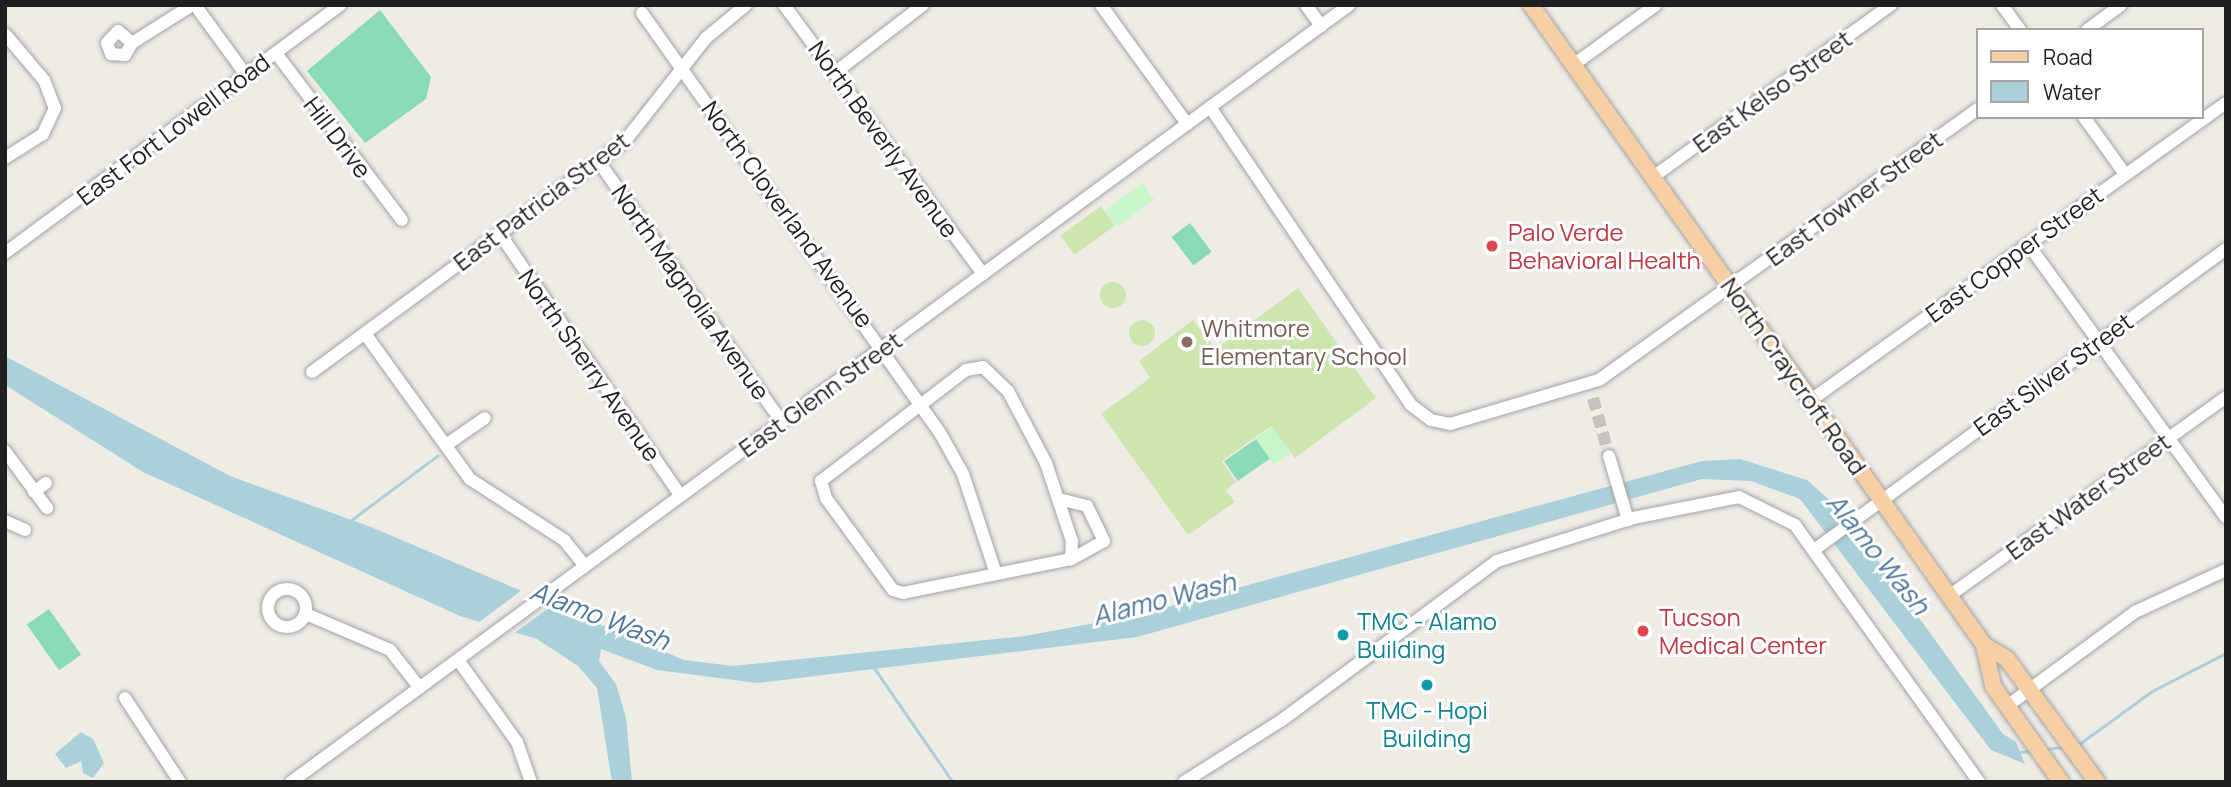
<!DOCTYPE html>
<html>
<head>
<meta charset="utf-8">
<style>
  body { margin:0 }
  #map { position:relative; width:2231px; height:787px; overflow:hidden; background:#efece6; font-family:Manrope,sans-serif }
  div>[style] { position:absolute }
  .grass>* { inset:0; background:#cde6b0; transform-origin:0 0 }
  .round { border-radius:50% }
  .park>* { inset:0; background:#c7f6c8; transform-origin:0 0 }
  .pitch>* { inset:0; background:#8ad9b7; transform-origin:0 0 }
  .water>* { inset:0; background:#aad1da }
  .pier>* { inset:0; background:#efece6 }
  .stream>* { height:2.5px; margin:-1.25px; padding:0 1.25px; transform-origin:1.25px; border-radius:1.25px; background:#aad1da }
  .minor-tunnel>* { height:12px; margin-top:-6px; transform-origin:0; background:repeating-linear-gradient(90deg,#c5c3be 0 12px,transparent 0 18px) }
  .roads { filter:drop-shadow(0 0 2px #a3a3a3) drop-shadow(0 0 2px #a3a3a3) }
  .minor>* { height:12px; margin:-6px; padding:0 6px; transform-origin:6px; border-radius:6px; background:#fff }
  .minor>.ring { margin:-6px; padding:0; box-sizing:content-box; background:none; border:12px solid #fff; border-radius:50% }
  .major>* { height:16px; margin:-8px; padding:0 8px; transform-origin:8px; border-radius:8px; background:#f6cfa5 }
  .dots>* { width:19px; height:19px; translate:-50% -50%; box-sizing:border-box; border:4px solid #fff; border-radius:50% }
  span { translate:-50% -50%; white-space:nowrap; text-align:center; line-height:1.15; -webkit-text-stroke:6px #fff; paint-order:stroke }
  .street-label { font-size:24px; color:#1f1f1f }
  .health-label { font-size:24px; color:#be3a42 }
  .left { translate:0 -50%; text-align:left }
  .education-label { font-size:24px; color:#785e54 }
  .culture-label { font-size:24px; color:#0d838f }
  .water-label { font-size:26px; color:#4c769a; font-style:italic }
  .frame { position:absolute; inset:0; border:7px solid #1f1f1f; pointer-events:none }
  .legend { position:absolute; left:1976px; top:28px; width:228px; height:91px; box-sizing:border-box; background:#fff; border:2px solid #a5a5a5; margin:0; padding:9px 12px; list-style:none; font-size:21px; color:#1f1f1f }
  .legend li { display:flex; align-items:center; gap:14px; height:35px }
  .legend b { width:35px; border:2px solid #a5a5a5 }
</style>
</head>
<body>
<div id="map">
  <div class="grass">
    <div style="left:1101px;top:206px;width:24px;height:50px;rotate:54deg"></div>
    <div class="round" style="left:1100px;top:282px;width:26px;height:26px"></div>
    <div style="clip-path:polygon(1298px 288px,1376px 398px,1295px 458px,1271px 426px,1222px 461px,1236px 482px,1226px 490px,1235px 502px,1188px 535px,1101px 414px,1150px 378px,1139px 361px,1193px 320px,1216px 349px)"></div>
    <div class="round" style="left:1129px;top:320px;width:26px;height:26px"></div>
  </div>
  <div class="park">
    <div style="left:1142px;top:183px;width:20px;height:46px;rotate:53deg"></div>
    <div style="left:1272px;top:427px;width:32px;height:20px;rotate:55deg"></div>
  </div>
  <div class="pitch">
    <div style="clip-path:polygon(380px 10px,431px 77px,426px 99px,365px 143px,307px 71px)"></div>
    <div style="left:1190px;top:223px;width:36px;height:23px;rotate:53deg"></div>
    <div style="left:1256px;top:439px;width:24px;height:39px;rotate:55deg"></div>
    <div style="left:49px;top:609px;width:56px;height:27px;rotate:55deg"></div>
  </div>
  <div class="water">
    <div style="clip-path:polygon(5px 356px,230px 476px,371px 527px,684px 660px,733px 666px,1025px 636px,1138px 615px,1702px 461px,1740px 459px,1807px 480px,1842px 511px,2003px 734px,2016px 742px,2025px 764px,1991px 750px,1800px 499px,1751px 481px,1702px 479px,1137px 637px,757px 683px,657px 670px,601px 649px,599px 661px,616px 684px,626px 718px,632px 782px,612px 782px,597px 688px,578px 666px,537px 639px,460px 616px,143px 472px,5px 385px)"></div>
    <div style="clip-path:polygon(81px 732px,93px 739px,104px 763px,93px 778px,83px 773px,81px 761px,66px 768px,55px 754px)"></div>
  </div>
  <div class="pier">
    <div style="clip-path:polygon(522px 590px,554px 604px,512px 635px,478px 623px)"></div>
  </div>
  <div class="stream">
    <div style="left:350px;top:521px;width:109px;rotate:-36.8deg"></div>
    <div style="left:873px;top:666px;width:141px;rotate:55.4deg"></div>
    <div style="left:2078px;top:745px;width:92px;rotate:-36.1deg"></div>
    <div style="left:2152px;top:691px;width:83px;rotate:-27.2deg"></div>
    <div style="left:2047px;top:749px;width:17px;rotate:-7deg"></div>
    <div style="left:2019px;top:752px;width:14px;rotate:-4deg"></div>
  </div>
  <div class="minor-tunnel">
    <div style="left:1593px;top:398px;width:60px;rotate:74.6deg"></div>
  </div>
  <div class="roads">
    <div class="minor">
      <div style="left:195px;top:5px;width:87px;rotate:53.9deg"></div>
      <div style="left:784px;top:5px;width:335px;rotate:53.5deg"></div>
      <div style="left:1101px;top:5px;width:147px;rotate:54.1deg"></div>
      <div style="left:1306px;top:5px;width:26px;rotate:54deg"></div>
      <div style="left:2002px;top:5px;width:31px;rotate:54deg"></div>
      <div style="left:642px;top:13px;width:515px;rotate:54.64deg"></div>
      <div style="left:940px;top:433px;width:47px;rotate:60.7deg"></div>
      <div style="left:963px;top:474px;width:102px;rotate:71.7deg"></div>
      <div style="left:2087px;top:30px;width:42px;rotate:-36.3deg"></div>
      <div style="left:5px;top:34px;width:60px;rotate:49.7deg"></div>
      <div style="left:44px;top:80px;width:30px;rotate:69deg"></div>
      <div style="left:55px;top:108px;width:29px;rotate:115deg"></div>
      <div style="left:43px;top:134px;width:45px;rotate:147.7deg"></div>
      <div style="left:132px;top:43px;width:18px;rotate:-139deg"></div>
      <div style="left:118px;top:31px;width:16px;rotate:133deg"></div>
      <div style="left:107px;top:43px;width:12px;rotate:70deg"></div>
      <div style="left:111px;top:54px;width:14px;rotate:4deg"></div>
      <div style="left:125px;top:55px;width:14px;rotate:-60deg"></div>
      <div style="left:132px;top:43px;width:71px;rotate:-32.3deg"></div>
      <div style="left:276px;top:53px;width:209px;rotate:53deg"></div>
      <div style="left:1573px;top:65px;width:102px;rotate:-35.9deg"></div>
      <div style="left:837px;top:71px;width:108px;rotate:-37.5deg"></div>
      <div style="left:1210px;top:107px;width:359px;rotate:56deg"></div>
      <div style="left:1411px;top:405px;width:25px;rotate:37deg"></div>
      <div style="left:1431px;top:420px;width:19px;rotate:12deg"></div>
      <div style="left:1450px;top:424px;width:155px;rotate:-16.5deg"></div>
      <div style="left:1599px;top:380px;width:465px;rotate:-35.6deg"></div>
      <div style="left:2084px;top:117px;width:70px;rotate:54.3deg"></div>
      <div style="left:599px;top:162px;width:318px;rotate:54.9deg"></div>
      <div style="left:1653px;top:177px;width:294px;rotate:-35.9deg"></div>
      <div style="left:500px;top:234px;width:318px;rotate:55.4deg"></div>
      <div style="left:2028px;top:244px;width:338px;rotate:54.1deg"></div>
      <div style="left:5px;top:253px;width:417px;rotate:-36.5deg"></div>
      <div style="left:366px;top:335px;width:178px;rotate:54.2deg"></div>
      <div style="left:470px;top:479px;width:112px;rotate:33deg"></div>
      <div style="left:564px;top:540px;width:33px;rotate:51deg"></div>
      <div style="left:312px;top:372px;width:389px;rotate:-36.4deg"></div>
      <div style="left:625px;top:141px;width:131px;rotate:-51.8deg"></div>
      <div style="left:706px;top:38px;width:52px;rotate:-39.5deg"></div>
      <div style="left:1811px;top:400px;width:510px;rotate:-35.59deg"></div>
      <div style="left:446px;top:445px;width:47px;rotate:-34.7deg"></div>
      <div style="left:5px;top:451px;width:71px;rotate:53.6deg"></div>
      <div style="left:1609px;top:456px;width:67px;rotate:73.5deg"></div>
      <div style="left:34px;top:492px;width:15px;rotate:-37deg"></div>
      <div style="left:1059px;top:499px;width:29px;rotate:14deg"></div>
      <div style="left:1087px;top:506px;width:39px;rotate:64deg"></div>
      <div style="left:1104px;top:541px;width:38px;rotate:151deg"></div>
      <div style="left:1071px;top:559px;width:171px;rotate:168.6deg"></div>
      <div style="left:903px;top:593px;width:10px;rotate:-163deg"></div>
      <div style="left:893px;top:590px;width:114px;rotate:-126.1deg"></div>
      <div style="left:826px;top:498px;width:18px;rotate:-106deg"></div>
      <div style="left:821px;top:481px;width:183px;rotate:-37.4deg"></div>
      <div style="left:966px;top:370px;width:17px;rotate:-10deg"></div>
      <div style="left:983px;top:367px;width:35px;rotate:44deg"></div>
      <div style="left:1008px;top:391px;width:81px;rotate:62.2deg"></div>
      <div style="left:1046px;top:463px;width:82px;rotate:71.6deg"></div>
      <div style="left:1072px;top:541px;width:18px;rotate:93deg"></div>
      <div style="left:5px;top:521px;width:22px;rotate:24deg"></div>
      <div style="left:1814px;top:550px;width:510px;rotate:-36.15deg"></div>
      <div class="ring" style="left:268px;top:589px;width:26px;height:26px"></div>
      <div style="left:1949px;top:596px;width:341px;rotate:-35.7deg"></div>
      <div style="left:306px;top:614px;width:91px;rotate:23.2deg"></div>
      <div style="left:390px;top:650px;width:48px;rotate:51.7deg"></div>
      <div style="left:458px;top:660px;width:101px;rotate:54.3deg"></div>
      <div style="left:517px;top:742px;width:42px;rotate:70.7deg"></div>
      <div style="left:125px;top:698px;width:100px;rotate:56.8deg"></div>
      <div style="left:2007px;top:706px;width:159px;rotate:-36.3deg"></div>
      <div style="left:2135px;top:612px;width:100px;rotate:-24.8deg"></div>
      <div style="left:291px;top:782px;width:1313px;rotate:-36.29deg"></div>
      <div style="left:1184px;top:782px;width:116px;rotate:-32.3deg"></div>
      <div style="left:1282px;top:720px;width:267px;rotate:-36.5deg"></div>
      <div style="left:1497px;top:561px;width:143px;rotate:-17.5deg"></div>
      <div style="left:1633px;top:518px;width:108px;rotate:-11.2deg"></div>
      <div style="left:1739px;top:497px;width:63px;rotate:26.6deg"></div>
      <div style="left:1795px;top:525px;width:316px;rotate:54.4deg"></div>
    </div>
    <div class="major">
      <div style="left:1531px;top:5px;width:784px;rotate:54.71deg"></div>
      <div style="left:1984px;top:645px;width:42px;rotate:77.6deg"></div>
      <div style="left:1993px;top:686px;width:118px;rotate:54.7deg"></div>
      <div style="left:1984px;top:645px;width:27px;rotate:31deg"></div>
      <div style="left:2007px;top:659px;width:152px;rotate:53.8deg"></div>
    </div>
  </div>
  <div class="dots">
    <div style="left:1492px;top:246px;background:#e0444e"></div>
    <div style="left:1187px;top:342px;background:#8d6e63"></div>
    <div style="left:1643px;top:631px;background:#e0444e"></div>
    <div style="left:1343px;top:635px;background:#0f9aa8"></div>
    <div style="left:1427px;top:685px;background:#0f9aa8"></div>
  </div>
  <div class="street-label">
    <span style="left:1772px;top:91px;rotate:-36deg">East Kelso Street</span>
    <span style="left:173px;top:129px;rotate:-37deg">East Fort Lowell Road</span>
    <span style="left:338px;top:137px;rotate:53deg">Hill Drive</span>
    <span style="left:884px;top:139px;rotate:54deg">North Beverly Avenue</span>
    <span style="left:1854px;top:198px;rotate:-36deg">East Towner Street</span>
    <span style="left:541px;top:201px;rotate:-37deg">East Patricia Street</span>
    <span style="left:788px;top:214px;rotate:54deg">North Cloverland Avenue</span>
    <span style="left:2014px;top:254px;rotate:-36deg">East Copper Street</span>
    <span style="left:691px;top:292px;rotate:55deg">North Magnolia Avenue</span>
    <span style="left:590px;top:365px;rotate:55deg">North Sherry Avenue</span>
    <span style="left:2053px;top:374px;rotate:-36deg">East Silver Street</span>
    <span style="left:1794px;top:376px;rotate:55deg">North Craycroft Road</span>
    <span style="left:820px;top:394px;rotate:-36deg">East Glenn Street</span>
    <span style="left:2088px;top:496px;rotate:-36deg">East Water Street</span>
  </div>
  <div class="health-label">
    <span class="left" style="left:1508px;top:246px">Palo Verde<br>Behavioral Health</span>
    <span class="left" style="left:1659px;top:631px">Tucson<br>Medical Center</span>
  </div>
  <div class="education-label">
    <span class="left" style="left:1201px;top:342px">Whitmore<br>Elementary School</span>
  </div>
  <div class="culture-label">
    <span class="left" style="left:1357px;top:635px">TMC - Alamo<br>Building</span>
    <span style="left:1427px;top:724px">TMC - Hopi<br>Building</span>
  </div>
  <div class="water-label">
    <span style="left:1878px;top:554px;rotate:51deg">Alamo Wash</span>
    <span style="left:1164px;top:599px;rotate:-14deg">Alamo Wash</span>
    <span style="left:600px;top:616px;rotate:21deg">Alamo Wash</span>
  </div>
  <div class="frame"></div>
  <ul class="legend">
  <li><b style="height:9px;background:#f6cfa5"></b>Road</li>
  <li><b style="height:19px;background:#aad1da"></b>Water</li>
  </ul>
</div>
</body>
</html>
